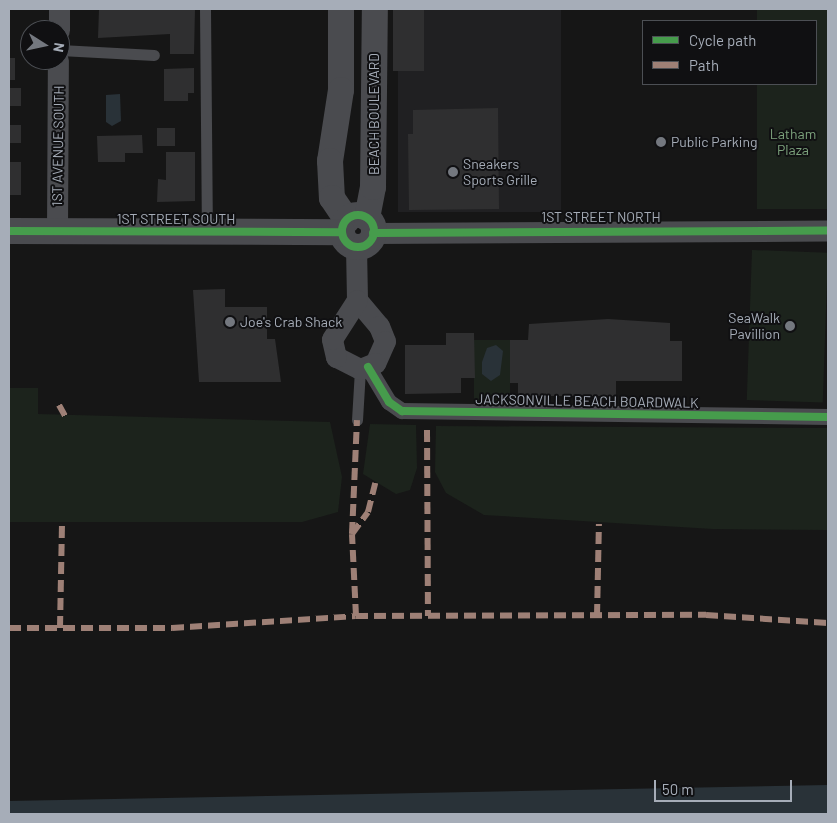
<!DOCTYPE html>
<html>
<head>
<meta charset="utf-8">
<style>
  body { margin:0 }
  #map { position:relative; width:837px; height:823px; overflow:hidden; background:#161616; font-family:Barlow,sans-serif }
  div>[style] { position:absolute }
  .built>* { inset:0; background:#202022; transform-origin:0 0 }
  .green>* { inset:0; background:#1c231c; transform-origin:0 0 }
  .water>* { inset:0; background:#293238 }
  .building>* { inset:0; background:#2f2f30; transform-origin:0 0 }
  .service>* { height:11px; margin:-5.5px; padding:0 5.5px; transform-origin:5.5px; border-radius:5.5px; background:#4a4b4f }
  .pedestrian>* { height:16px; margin:-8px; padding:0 8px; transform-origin:8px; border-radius:8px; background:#4a4b4f }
  .minor>* { height:21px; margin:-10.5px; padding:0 10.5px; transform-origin:10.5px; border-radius:10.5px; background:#4a4b4f }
  .tertiary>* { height:26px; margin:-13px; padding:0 13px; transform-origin:13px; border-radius:13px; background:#4a4b4f }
  .tertiary>.ring { margin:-13px; padding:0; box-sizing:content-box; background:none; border:26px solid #4a4b4f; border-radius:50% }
  .quiet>* { height:6px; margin-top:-3px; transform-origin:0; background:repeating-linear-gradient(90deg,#9e8076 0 12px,transparent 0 18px) }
  .cycleway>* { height:8px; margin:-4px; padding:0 4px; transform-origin:4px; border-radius:4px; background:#469c4c }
  .cycleway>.ring { margin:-4px; padding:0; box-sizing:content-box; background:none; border:8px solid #469c4c; border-radius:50% }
  .dots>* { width:14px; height:14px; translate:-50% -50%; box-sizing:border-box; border:2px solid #101012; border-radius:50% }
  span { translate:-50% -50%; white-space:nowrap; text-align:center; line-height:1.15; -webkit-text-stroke:4px #101012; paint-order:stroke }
  .street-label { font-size:14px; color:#a6adb8 }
  .park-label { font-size:14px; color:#7da37d }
  .poi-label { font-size:14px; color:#a6adb8 }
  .left { translate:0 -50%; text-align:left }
  .right { translate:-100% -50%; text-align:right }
  .frame { position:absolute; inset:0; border:10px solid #a6adb8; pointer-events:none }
  .legend { position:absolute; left:642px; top:20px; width:175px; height:65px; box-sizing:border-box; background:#101012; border:1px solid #4c4f54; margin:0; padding:6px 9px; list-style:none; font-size:15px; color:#a6adb8 }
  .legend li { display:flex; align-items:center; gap:10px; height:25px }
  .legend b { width:25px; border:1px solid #4c4f54 }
  .north { position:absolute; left:20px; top:20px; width:50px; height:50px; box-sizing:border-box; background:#101012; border:1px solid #4c4f54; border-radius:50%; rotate:100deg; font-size:14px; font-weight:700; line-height:20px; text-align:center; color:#a6adb8 }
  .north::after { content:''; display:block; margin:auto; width:18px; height:22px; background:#74787f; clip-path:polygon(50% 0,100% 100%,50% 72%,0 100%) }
  .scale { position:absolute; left:654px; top:780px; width:138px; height:22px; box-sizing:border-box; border:2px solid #a6adb8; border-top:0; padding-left:6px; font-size:15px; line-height:18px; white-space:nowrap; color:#a6adb8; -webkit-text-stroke:4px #101012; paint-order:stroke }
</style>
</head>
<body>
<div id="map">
  <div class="built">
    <div style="left:398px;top:9px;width:163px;height:203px"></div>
  </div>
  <div class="green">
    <div style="clip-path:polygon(757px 9px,828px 9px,828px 209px,757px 209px,757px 84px,816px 84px,816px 21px,757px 21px)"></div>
    <div style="left:752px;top:250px;width:76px;height:150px;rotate:2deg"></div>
    <div style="left:474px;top:340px;width:36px;height:60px"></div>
    <div style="clip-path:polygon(9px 388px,38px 388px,38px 414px,330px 422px,342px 477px,338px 512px,302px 522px,9px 522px)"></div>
    <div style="clip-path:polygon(370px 424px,416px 425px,417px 468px,410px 490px,396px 494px,363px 474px)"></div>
    <div style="clip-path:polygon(436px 426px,828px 428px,828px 530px,713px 529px,484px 515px,446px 493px,435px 472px)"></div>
  </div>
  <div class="water">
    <div style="clip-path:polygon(120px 94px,121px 121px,112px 126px,106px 122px,106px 95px)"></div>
    <div style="clip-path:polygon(496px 345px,503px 351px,500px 375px,491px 381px,482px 374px,482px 362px,487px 348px)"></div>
    <div style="clip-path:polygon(828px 785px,828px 814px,9px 814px,9px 801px)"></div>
  </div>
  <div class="building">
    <div style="clip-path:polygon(99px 9px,195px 9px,194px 54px,170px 54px,170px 34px,98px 38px)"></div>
    <div style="left:393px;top:9px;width:31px;height:62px"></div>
    <div style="left:9px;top:58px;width:6px;height:22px"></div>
    <div style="clip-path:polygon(194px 68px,194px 93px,188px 93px,188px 101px,164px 101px,164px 69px)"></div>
    <div style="left:9px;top:88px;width:12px;height:18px"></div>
    <div style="clip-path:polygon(498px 108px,499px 209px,409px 210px,408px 134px,413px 134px,413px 110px)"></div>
    <div style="left:9px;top:125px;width:12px;height:18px"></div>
    <div style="left:157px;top:128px;width:18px;height:18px"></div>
    <div style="clip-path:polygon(142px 135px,143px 153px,125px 153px,125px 162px,98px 162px,97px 136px)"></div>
    <div style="clip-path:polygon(166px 152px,195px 152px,195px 201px,157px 202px,158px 179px,166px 180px)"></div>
    <div style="left:9px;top:162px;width:12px;height:33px"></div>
    <div style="clip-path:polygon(225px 289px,225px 307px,267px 307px,267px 339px,275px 339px,281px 382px,199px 382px,193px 290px)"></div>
    <div style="clip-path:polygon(608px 319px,670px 323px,670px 341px,682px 341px,682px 381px,616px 381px,616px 396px,518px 396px,518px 383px,510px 383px,510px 340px,528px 340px,529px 324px)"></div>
    <div style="clip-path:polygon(446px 333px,474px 333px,475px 378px,461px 378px,461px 393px,405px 394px,405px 345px,446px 345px)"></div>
  </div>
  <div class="service">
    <div style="left:205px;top:9px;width:223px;rotate:89.5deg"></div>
    <div style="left:60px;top:50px;width:94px;rotate:3deg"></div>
    <div style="left:357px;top:420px;width:51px;rotate:-86.6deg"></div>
  </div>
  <div class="pedestrian">
    <div style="left:368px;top:367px;width:41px;rotate:59deg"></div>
    <div style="left:389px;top:402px;width:16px;rotate:35deg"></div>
    <div style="left:402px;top:411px;width:426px;rotate:0.8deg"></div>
  </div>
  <div class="minor">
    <div style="left:59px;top:30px;width:21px;rotate:-90deg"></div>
    <div style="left:57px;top:231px;width:171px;rotate:-89.7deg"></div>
    <div style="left:373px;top:233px;width:455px;rotate:-0.3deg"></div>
    <div style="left:356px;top:247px;width:53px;rotate:88.9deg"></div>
    <div style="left:357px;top:300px;width:34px;rotate:50deg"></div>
    <div style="left:379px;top:326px;width:16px;rotate:68deg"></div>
    <div style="left:385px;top:341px;width:24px;rotate:114deg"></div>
    <div style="left:375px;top:363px;width:16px;rotate:158deg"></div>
    <div style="left:360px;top:369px;width:27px;rotate:-153deg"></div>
    <div style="left:336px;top:357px;width:18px;rotate:-103deg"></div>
    <div style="left:332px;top:339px;width:46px;rotate:-57.3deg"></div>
  </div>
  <div class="tertiary">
    <div style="left:341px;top:9px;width:81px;rotate:90deg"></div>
    <div style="left:341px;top:90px;width:72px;rotate:98.8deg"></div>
    <div style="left:330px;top:161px;width:37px;rotate:87deg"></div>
    <div style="left:332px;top:198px;width:27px;rotate:56deg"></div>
    <div class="ring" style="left:342px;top:215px;width:6px;height:6px"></div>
    <div style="left:367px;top:218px;width:32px;rotate:-79deg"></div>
    <div style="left:373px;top:187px;width:178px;rotate:-89.4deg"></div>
    <div style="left:9px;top:231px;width:333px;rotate:0.2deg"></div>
  </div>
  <div class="quiet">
    <div style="left:59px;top:405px;width:13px;rotate:61deg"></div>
    <div style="left:427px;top:430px;width:186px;rotate:89.7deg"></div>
    <div style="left:352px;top:534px;width:27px;rotate:-54deg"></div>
    <div style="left:368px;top:512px;width:30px;rotate:-76deg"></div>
    <div style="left:356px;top:616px;width:82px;rotate:-92.8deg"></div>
    <div style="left:352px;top:534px;width:114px;rotate:-87.5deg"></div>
    <div style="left:597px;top:616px;width:92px;rotate:-88.8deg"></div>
    <div style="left:9px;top:628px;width:163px"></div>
    <div style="left:172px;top:628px;width:184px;rotate:-3.7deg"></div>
    <div style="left:356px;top:616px;width:350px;rotate:-0.2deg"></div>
    <div style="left:706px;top:615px;width:122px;rotate:3.8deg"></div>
    <div style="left:60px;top:628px;width:108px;rotate:-88.9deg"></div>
  </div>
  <div class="cycleway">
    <div class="ring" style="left:342px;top:215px;width:24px;height:24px"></div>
    <div style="left:9px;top:231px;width:333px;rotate:0.2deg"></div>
    <div style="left:373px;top:233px;width:455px;rotate:-0.3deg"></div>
    <div style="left:368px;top:367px;width:41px;rotate:59deg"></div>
    <div style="left:389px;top:402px;width:16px;rotate:35deg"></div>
    <div style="left:402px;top:411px;width:426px;rotate:0.8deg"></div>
  </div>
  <div class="dots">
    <div style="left:661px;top:142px;background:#74787f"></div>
    <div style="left:453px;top:172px;background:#74787f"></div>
    <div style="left:230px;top:322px;background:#74787f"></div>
    <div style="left:790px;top:326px;background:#74787f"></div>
  </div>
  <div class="street-label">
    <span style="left:374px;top:114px;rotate:-90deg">BEACH BOULEVARD</span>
    <span style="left:58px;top:146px;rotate:-89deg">1ST AVENUE SOUTH</span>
    <span style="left:601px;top:217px">1ST STREET NORTH</span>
    <span style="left:176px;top:219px">1ST STREET SOUTH</span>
    <span style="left:587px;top:401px;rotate:1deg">JACKSONVILLE BEACH BOARDWALK</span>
  </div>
  <div class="park-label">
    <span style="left:793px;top:142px">Latham<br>Plaza</span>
  </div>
  <div class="poi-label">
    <span class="left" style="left:671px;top:142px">Public Parking</span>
    <span class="left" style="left:463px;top:172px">Sneakers<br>Sports Grille</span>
    <span class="right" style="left:780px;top:326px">SeaWalk<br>Pavillion</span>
    <span class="left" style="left:240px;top:322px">Joe's Crab Shack</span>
  </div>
  <div class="frame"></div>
  <ul class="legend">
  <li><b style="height:6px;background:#469c4c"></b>Cycle path</li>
  <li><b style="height:6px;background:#9e8076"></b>Path</li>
  </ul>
  <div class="north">N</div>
  <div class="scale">50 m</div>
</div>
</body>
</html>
